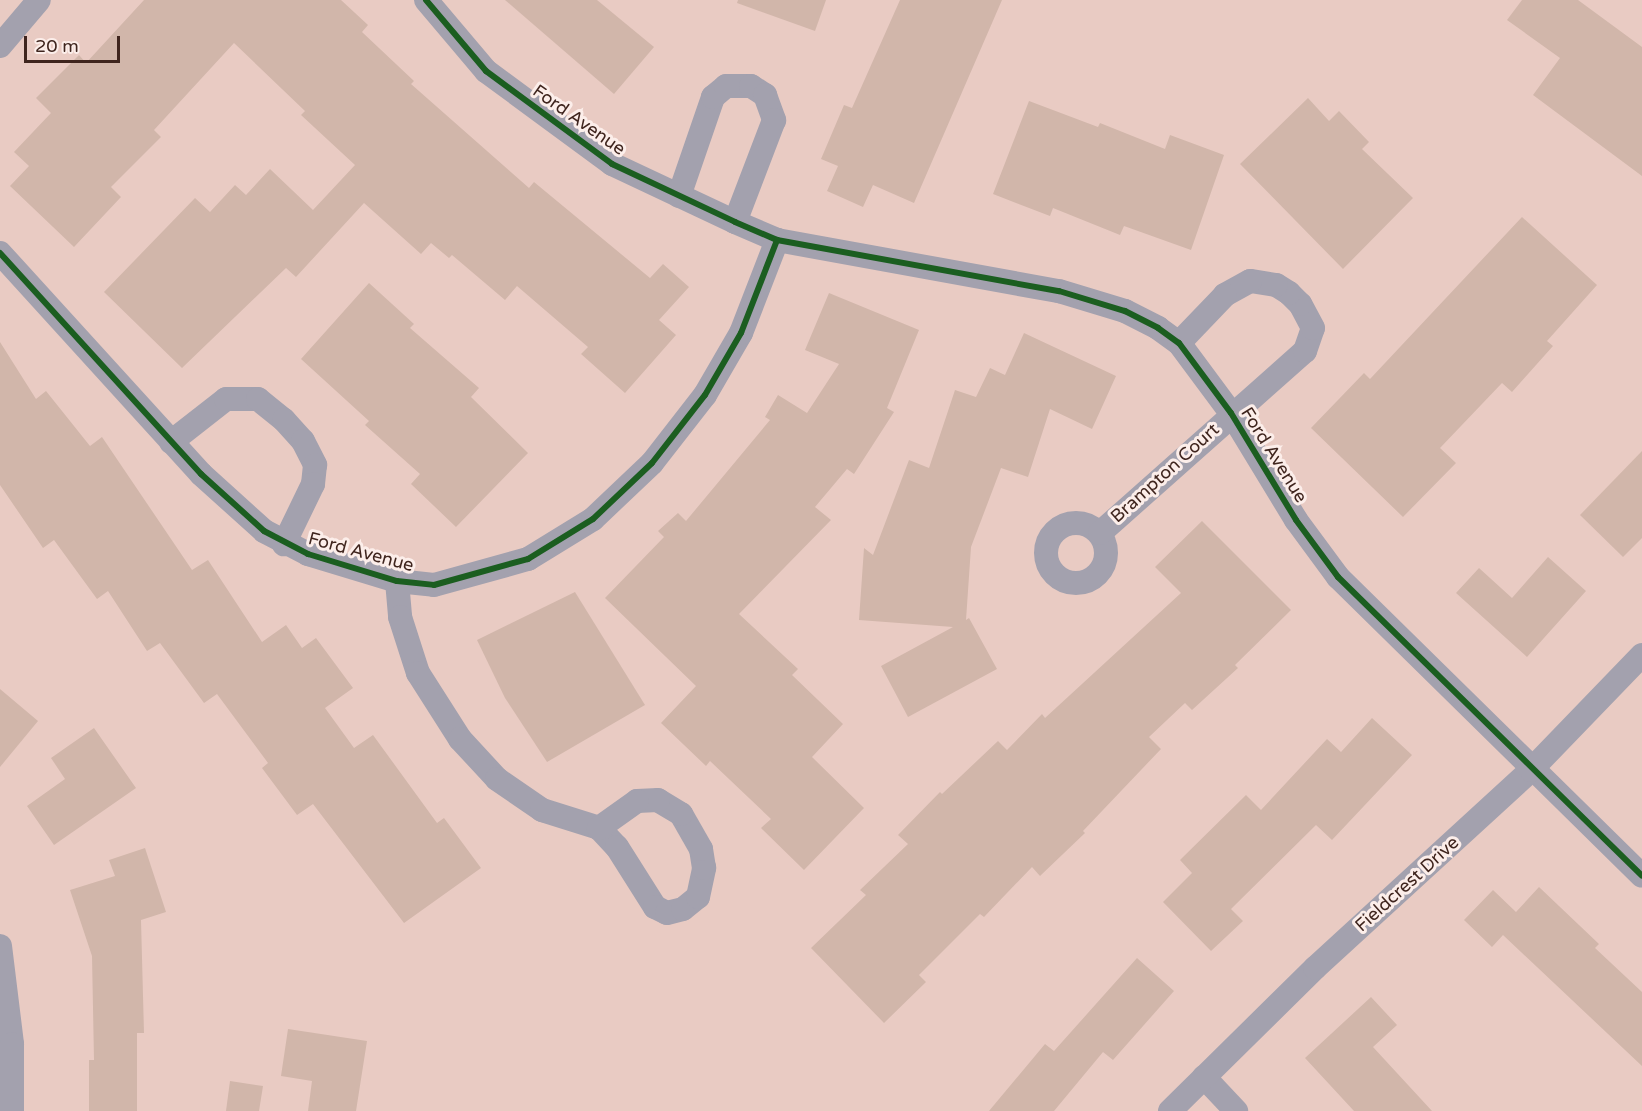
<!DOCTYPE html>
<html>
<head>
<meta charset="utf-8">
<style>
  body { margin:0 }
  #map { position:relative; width:1642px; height:1111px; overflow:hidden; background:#e9cbc3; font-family:"Varela Round",sans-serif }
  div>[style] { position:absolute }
  .building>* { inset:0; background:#d1b6aa }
  .street>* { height:24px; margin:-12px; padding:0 12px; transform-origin:12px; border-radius:12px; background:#a3a1ae }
  .street>.ring { margin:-12px; padding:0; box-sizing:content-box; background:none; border:24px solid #a3a1ae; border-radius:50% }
  .cycleway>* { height:6px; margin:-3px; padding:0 3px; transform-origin:3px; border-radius:3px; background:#1b5e20 }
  span { translate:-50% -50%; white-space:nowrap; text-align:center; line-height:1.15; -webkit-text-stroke:6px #fceeea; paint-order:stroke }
  .street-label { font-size:18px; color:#3f251e }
  .scale { position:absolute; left:24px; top:36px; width:96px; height:27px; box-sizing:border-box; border:3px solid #3f251e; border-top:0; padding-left:8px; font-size:18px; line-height:21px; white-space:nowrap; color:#3f251e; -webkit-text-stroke:4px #fceeea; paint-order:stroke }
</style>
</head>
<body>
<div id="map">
  <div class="building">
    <div style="clip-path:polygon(144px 0,341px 0,368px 25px,362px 32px,414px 81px,411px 84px,529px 188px,534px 182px,650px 278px,663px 264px,689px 287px,659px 320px,676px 335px,625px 393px,581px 354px,588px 347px,517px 286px,505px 300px,452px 255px,449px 258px,431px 243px,421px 254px,364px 203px,296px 277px,286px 268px,182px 368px,104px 292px,195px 198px,210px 212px,235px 185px,246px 195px,270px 169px,313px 210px,355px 165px,301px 115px,305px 111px,234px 43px,154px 130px,161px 137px,111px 187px,121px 197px,74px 247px,10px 186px,29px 166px,14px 152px,51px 113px,36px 98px,79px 55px,86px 63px)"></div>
    <div style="clip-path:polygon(505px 0,597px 0,654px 47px,614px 94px)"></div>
    <div style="clip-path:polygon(738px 0,826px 0,815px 31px,737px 3px)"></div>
    <div style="clip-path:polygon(900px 0,1002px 0,914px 203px,873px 185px,863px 207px,827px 191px,838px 166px,821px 159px,844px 105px,852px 108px)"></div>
    <div style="clip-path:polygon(1522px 0,1578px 0,1642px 47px,1642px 176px,1533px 95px,1560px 58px,1507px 20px)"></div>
    <div style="clip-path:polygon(1308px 98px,1329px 121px,1339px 111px,1369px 142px,1362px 149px,1413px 198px,1343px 269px,1240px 164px)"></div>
    <div style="clip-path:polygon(1029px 101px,1098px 127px,1100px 123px,1165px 149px,1170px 135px,1224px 155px,1191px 250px,1124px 226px,1120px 235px,1053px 208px,1050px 216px,993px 194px)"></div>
    <div style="clip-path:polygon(1522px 217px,1597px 285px,1547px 341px,1553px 346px,1512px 392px,1502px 383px,1440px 448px,1456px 463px,1403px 517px,1311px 428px,1364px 373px,1370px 379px)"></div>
    <div style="clip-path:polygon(369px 283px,414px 324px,410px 328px,479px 388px,471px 397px,528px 453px,456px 527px,411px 484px,420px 474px,365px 425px,369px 421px,301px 359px)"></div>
    <div style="clip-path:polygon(829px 293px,919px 330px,887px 408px,894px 412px,854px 474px,847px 469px,815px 507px,831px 520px,739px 614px,798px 669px,792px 675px,843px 724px,812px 757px,864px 808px,804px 870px,761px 828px,771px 819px,710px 761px,706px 766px,661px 723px,696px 686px,605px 598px,664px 537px,658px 531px,678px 513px,686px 521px,770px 420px,765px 417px,778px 395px,807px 413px,839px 364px,805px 350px)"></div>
    <div style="clip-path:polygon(1024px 333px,1116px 376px,1092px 429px,1050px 409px,1028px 477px,1001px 468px,971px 547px,966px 620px,969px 618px,997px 669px,908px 717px,881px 666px,953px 627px,859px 620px,864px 548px,873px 555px,909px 460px,929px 468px,955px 390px,976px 397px,990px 368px,1005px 375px)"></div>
    <div style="clip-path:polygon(0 342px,36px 399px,46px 391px,90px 446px,102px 437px,192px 570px,208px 560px,262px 642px,286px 625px,302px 648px,316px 638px,353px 688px,325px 708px,354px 748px,373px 735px,437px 823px,444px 818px,481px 868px,404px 923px,313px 804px,297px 815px,262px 768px,268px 763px,217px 694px,204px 703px,160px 643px,147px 651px,108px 591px,97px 599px,54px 540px,43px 548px,0 485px)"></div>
    <div style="clip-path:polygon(1642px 451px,1642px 538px,1623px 557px,1580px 515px)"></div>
    <div style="clip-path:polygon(1202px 521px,1291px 610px,1235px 665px,1238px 668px,1192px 710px,1185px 703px,1149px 737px,1161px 749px,1083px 831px,1085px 833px,1040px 876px,1032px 867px,984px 917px,980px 914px,919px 975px,926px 982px,884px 1023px,811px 948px,866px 895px,860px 890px,908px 844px,898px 835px,940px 792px,942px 794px,998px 741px,1007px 750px,1042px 714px,1045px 718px,1181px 593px,1155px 567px)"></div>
    <div style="clip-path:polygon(1548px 557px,1586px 591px,1527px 657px,1456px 593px,1479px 568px,1512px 598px)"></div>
    <div style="clip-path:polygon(575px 592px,645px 705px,547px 762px,505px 698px,477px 640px)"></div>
    <div style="clip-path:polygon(0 689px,38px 721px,0 767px)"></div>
    <div style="clip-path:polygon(1372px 718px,1412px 755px,1332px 840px,1316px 825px,1231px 909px,1243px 921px,1211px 951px,1163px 902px,1192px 873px,1180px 860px,1246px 795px,1261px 810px,1327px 739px,1341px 752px)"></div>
    <div style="clip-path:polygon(94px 728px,136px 788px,54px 845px,27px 806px,65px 779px,51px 758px)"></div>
    <div style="clip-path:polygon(145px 848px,166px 912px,141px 920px,144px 1033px,137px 1033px,137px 1111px,89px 1111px,89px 1060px,94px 1060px,92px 956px,70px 890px,115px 876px,109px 860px)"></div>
    <div style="clip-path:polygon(1539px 887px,1599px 944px,1595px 948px,1642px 992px,1642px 1066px,1503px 935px,1492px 947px,1464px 920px,1493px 890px,1516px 912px)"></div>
    <div style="clip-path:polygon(1137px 958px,1174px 991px,1113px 1060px,1103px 1052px,1054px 1111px,989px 1111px,1045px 1044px,1054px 1051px)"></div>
    <div style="clip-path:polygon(1371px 997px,1397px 1025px,1373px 1047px,1432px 1111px,1354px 1111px,1305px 1058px)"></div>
    <div style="clip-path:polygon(288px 1029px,367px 1041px,356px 1111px,308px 1111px,312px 1081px,281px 1076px)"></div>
    <div style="clip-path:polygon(230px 1081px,263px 1086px,259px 1111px,226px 1111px)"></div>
  </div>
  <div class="street">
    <div style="left:426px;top:0;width:93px;rotate:49.8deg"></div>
    <div style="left:486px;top:71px;width:157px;rotate:36.4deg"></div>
    <div style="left:612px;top:164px;width:136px;rotate:25.2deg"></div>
    <div style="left:735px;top:222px;width:46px;rotate:23.2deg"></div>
    <div style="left:777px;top:240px;width:287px;rotate:10.3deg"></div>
    <div style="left:1059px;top:291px;width:69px;rotate:16.9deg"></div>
    <div style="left:1125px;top:311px;width:37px;rotate:27deg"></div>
    <div style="left:1158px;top:328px;width:26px;rotate:36deg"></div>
    <div style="left:1179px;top:343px;width:87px;rotate:53.4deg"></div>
    <div style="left:1231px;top:413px;width:125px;rotate:58.7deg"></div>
    <div style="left:1296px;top:520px;width:71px;rotate:53.6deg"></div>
    <div style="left:1338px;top:577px;width:426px;rotate:44.5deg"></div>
    <div style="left:0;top:46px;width:60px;rotate:-49.7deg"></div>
    <div style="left:679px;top:196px;width:105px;rotate:-71deg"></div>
    <div style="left:713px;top:97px;width:17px;rotate:-40deg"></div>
    <div style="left:726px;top:86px;width:25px"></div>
    <div style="left:751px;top:86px;width:17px;rotate:33deg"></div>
    <div style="left:765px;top:95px;width:27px;rotate:70deg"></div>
    <div style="left:774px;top:120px;width:109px;rotate:110.9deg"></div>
    <div style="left:0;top:253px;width:299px;rotate:47.7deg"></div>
    <div style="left:201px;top:474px;width:85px;rotate:42.1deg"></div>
    <div style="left:264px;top:531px;width:50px;rotate:27.6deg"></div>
    <div style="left:308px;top:554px;width:93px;rotate:16.9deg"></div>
    <div style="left:397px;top:581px;width:37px;rotate:6deg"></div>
    <div style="left:434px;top:585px;width:98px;rotate:-15.5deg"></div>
    <div style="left:528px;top:559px;width:76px;rotate:-31.6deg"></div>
    <div style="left:593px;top:519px;width:81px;rotate:-43.5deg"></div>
    <div style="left:652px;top:463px;width:86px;rotate:-52.1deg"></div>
    <div style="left:705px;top:395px;width:72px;rotate:-59.9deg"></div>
    <div style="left:741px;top:333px;width:100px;rotate:-68.8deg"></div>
    <div style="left:171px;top:442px;width:70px;rotate:-38deg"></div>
    <div style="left:226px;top:399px;width:32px"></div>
    <div style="left:258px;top:399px;width:33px;rotate:39deg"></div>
    <div style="left:284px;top:420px;width:28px;rotate:48deg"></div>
    <div style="left:303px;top:441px;width:27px;rotate:63deg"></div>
    <div style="left:315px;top:465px;width:19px;rotate:96deg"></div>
    <div style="left:313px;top:484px;width:67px;rotate:115.8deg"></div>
    <div class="ring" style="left:1046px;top:523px;width:36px;height:36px"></div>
    <div style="left:1100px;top:533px;width:274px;rotate:-41.6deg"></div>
    <div style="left:1305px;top:351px;width:24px;rotate:-71deg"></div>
    <div style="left:1313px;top:328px;width:27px;rotate:-118deg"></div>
    <div style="left:1300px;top:304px;width:16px;rotate:-135deg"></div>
    <div style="left:1289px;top:293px;width:15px;rotate:-148deg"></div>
    <div style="left:1276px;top:285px;width:26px;rotate:-171deg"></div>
    <div style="left:1250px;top:281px;width:29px;rotate:151deg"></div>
    <div style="left:1225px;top:295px;width:66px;rotate:133.8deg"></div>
    <div style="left:397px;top:581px;width:36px;rotate:85deg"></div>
    <div style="left:400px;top:617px;width:59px;rotate:72.2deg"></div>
    <div style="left:418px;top:673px;width:78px;rotate:57.5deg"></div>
    <div style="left:460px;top:739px;width:54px;rotate:47.2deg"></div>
    <div style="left:497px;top:779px;width:55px;rotate:34.6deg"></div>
    <div style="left:542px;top:810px;width:60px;rotate:17.5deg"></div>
    <div style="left:599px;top:828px;width:26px;rotate:47deg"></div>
    <div style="left:617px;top:847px;width:71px;rotate:57.7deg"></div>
    <div style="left:655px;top:907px;width:13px;rotate:27deg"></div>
    <div style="left:667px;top:913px;width:16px;rotate:-14deg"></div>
    <div style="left:683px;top:909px;width:19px;rotate:-39deg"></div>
    <div style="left:698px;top:897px;width:30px;rotate:-78deg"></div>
    <div style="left:704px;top:868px;width:19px;rotate:-99deg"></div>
    <div style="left:701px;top:849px;width:40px;rotate:-119.7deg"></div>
    <div style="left:681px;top:814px;width:27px;rotate:-149deg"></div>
    <div style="left:658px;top:800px;width:21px;rotate:177deg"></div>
    <div style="left:637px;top:801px;width:47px;rotate:144.6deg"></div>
    <div style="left:0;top:946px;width:99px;rotate:83deg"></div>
    <div style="left:12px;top:1044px;width:67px;rotate:90deg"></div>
    <div style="left:1204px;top:1077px;width:47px;rotate:46.7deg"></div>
    <div style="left:1170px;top:1111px;width:204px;rotate:-44.6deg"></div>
    <div style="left:1315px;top:968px;width:293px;rotate:-42.5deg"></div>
    <div style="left:1531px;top:770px;width:160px;rotate:-46deg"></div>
  </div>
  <div class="cycleway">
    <div style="left:426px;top:0;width:93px;rotate:49.8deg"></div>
    <div style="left:486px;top:71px;width:157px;rotate:36.4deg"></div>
    <div style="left:612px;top:164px;width:136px;rotate:25.2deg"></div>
    <div style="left:735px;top:222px;width:46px;rotate:23.2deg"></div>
    <div style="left:777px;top:240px;width:287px;rotate:10.3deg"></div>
    <div style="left:1059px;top:291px;width:69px;rotate:16.9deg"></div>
    <div style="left:1125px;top:311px;width:37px;rotate:27deg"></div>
    <div style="left:1158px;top:328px;width:26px;rotate:36deg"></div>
    <div style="left:1179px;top:343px;width:87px;rotate:53.4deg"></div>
    <div style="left:1231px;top:413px;width:125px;rotate:58.7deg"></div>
    <div style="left:1296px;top:520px;width:71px;rotate:53.6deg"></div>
    <div style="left:1338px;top:577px;width:426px;rotate:44.5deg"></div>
    <div style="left:0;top:253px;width:299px;rotate:47.7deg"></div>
    <div style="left:201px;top:474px;width:85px;rotate:42.1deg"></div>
    <div style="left:264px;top:531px;width:50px;rotate:27.6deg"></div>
    <div style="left:308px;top:554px;width:93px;rotate:16.9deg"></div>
    <div style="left:397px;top:581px;width:37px;rotate:6deg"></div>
    <div style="left:434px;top:585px;width:98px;rotate:-15.5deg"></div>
    <div style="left:528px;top:559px;width:76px;rotate:-31.6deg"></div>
    <div style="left:593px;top:519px;width:81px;rotate:-43.5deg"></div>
    <div style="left:652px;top:463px;width:86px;rotate:-52.1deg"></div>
    <div style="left:705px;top:395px;width:72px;rotate:-59.9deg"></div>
    <div style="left:741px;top:333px;width:100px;rotate:-68.8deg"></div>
  </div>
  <div class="street-label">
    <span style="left:579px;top:120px;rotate:35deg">Ford Avenue</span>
    <span style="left:1274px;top:455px;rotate:58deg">Ford Avenue</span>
    <span style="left:1165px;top:473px;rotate:-42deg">Brampton Court</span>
    <span style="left:361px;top:552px;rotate:15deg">Ford Avenue</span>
    <span style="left:1407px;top:884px;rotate:-42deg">Fieldcrest Drive</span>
  </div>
  <div class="scale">20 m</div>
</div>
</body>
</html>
